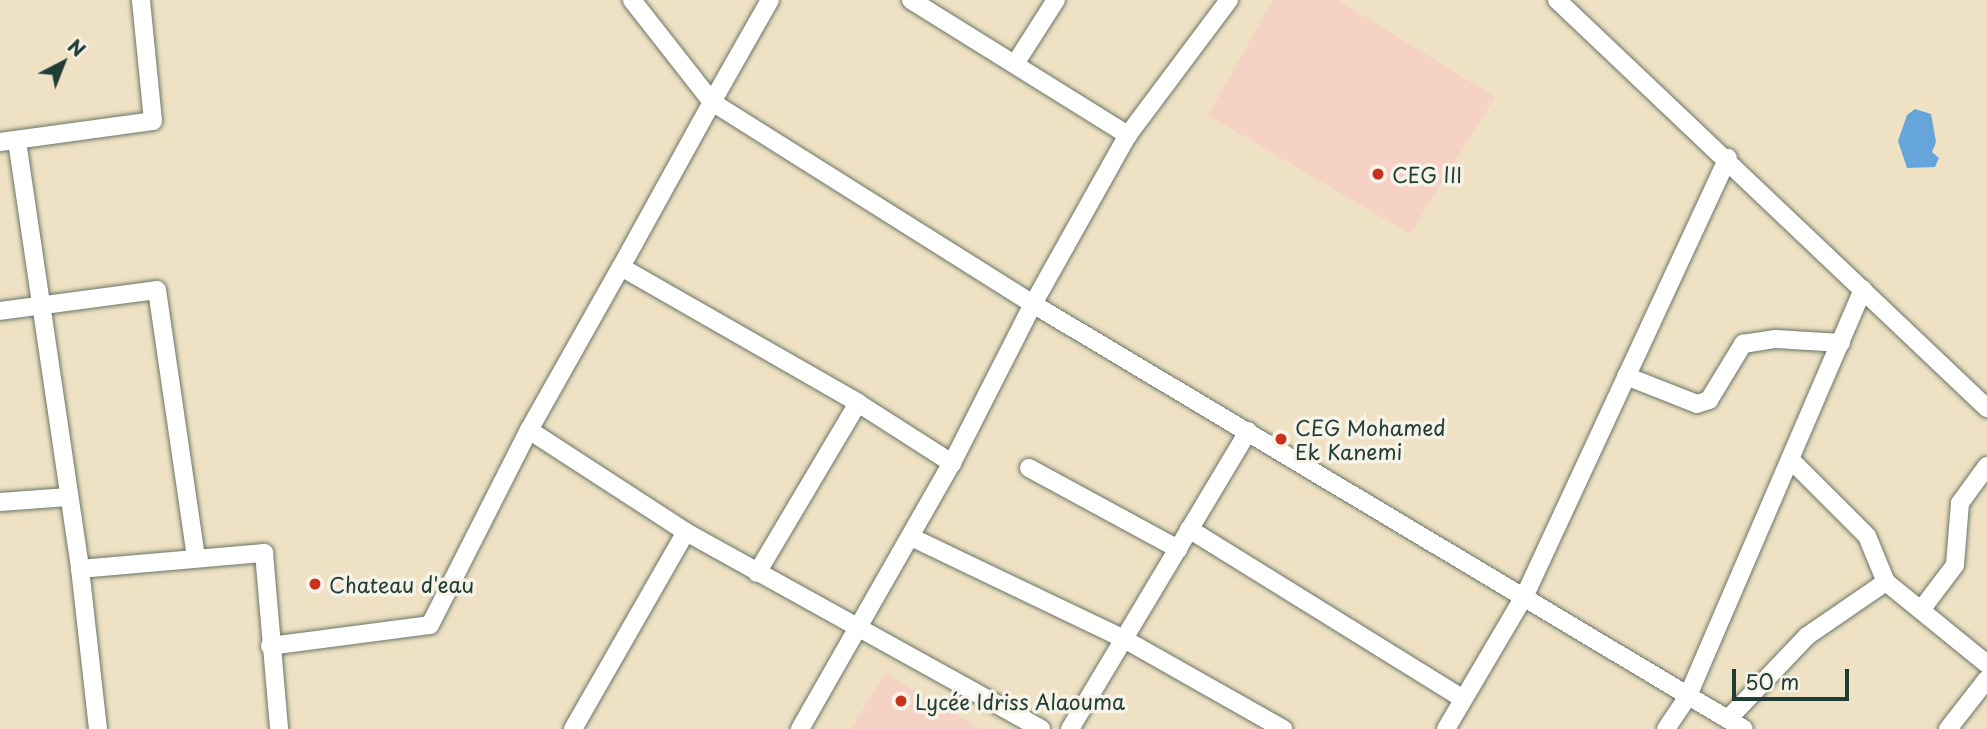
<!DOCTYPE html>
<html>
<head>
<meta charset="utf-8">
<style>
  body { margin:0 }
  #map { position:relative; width:1987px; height:729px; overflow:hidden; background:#efe1c3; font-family:"Playpen Sans",sans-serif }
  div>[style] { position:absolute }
  .built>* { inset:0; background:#f6d2c4 }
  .water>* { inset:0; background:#66a5d9 }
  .roads { filter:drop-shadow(0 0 2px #687666) drop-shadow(0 0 2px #687666) }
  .street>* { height:18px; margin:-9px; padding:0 9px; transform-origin:9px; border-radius:9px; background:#fff }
  .dots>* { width:19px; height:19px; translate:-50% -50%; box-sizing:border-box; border:4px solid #f7f3e8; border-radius:50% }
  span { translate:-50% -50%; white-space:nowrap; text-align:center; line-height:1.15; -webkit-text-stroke:7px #f7f3e8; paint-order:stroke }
  .poi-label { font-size:21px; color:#1f3d34 }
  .left { translate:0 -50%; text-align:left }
  .north { position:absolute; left:28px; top:28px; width:70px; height:70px; -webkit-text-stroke:5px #f7f3e8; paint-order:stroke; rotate:42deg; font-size:19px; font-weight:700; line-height:28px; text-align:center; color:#1f3d34 }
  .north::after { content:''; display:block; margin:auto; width:24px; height:32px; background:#1f3d34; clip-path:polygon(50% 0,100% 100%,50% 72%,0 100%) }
  .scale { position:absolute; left:1732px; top:669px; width:117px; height:32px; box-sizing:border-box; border:4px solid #1f3d34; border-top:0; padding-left:9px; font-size:21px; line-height:24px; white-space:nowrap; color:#1f3d34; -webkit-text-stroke:5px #f7f3e8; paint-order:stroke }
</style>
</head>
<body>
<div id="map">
  <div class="built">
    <div style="clip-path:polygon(1273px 0,1338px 0,1495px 97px,1410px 234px,1208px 115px)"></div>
    <div style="clip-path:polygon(885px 673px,981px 729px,851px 729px)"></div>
  </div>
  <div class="water">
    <div style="clip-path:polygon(1915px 109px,1931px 114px,1936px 142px,1932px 152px,1939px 158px,1935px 167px,1907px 168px,1898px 141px,1907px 115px)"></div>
  </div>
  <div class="roads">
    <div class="street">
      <div style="left:770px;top:0;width:117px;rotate:119.6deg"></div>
      <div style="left:712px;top:102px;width:379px;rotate:32.2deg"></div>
      <div style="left:1033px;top:304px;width:828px;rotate:30.87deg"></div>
      <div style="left:911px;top:0;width:256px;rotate:31.9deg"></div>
      <div style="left:1557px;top:0;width:593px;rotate:43.5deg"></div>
      <div style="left:1015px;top:64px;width:76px;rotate:-57.4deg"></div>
      <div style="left:17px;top:141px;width:433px;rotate:81.6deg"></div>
      <div style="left:0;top:142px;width:154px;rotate:-7.8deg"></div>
      <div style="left:153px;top:121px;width:122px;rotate:-95.7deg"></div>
      <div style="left:621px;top:267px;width:188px;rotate:-61.1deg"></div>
      <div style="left:712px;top:102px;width:130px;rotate:-128.1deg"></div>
      <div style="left:0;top:311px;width:158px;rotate:-7.6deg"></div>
      <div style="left:157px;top:290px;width:270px;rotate:81.7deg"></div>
      <div style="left:1626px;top:376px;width:76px;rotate:21.5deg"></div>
      <div style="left:1697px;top:404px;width:13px;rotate:-18deg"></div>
      <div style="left:1709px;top:400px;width:66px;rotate:-58.7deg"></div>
      <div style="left:1743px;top:344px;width:33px;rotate:-9deg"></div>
      <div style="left:1776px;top:339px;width:65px;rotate:3.5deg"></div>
      <div style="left:529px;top:430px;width:187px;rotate:33deg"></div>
      <div style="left:686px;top:532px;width:406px;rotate:29deg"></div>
      <div style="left:1791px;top:460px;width:107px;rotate:45deg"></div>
      <div style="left:1867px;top:536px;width:50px;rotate:67.6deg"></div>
      <div style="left:1886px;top:582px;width:130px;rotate:39.1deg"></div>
      <div style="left:1029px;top:468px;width:170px;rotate:28.5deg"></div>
      <div style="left:0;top:502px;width:68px;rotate:-4.2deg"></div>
      <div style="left:1189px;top:529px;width:322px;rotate:31.8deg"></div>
      <div style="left:911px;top:537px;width:236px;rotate:25.6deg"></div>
      <div style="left:1124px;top:639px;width:183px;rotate:29.5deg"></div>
      <div style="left:757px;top:573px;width:198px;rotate:-59.3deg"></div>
      <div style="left:1921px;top:610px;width:56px;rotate:-52.9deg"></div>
      <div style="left:1955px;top:565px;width:62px;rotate:-85.4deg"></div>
      <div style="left:1960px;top:503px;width:46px;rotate:-53.9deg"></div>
      <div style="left:270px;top:646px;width:161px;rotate:-7.5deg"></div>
      <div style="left:430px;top:625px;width:219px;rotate:-63.1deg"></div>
      <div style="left:529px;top:430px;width:187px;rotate:-60.6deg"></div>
      <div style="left:621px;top:267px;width:273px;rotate:29.8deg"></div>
      <div style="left:858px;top:403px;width:112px;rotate:32.6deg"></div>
      <div style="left:1729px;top:718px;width:113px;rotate:-46.4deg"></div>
      <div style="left:1807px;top:636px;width:96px;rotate:-34.4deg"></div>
      <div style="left:98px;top:729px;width:161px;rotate:-96.4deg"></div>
      <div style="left:80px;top:569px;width:185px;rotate:-5deg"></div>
      <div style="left:264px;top:553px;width:177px;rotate:85.1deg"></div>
      <div style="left:573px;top:729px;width:227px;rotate:-60.2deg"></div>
      <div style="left:800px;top:729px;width:306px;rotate:-60.3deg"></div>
      <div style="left:952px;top:463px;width:178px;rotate:-63deg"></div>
      <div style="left:1033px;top:304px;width:194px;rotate:-60.7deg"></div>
      <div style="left:1128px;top:135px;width:169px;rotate:-53.2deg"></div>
      <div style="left:1070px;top:729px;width:347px;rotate:-59.1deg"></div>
      <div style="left:1446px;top:729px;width:156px;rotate:-59.5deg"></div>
      <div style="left:1525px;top:595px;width:482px;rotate:-65.1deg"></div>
      <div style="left:1666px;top:729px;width:37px;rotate:-56deg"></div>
      <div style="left:1687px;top:698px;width:445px;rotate:-66.7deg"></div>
      <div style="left:1948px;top:729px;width:63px;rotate:-52deg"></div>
    </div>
  </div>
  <div class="dots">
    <div style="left:1378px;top:174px;background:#c8321e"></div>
    <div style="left:1281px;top:439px;background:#c8321e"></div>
    <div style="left:315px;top:584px;background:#c8321e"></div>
    <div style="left:901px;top:701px;background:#c8321e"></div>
  </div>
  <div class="poi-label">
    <span class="left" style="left:1392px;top:174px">CEG III</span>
    <span class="left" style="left:1295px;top:439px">CEG Mohamed<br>Ek Kanemi</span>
    <span class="left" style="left:329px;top:584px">Chateau d'eau</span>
    <span class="left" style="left:915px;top:701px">Lycée Idriss Alaouma</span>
  </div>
  <div class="north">N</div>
  <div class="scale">50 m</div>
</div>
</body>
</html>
